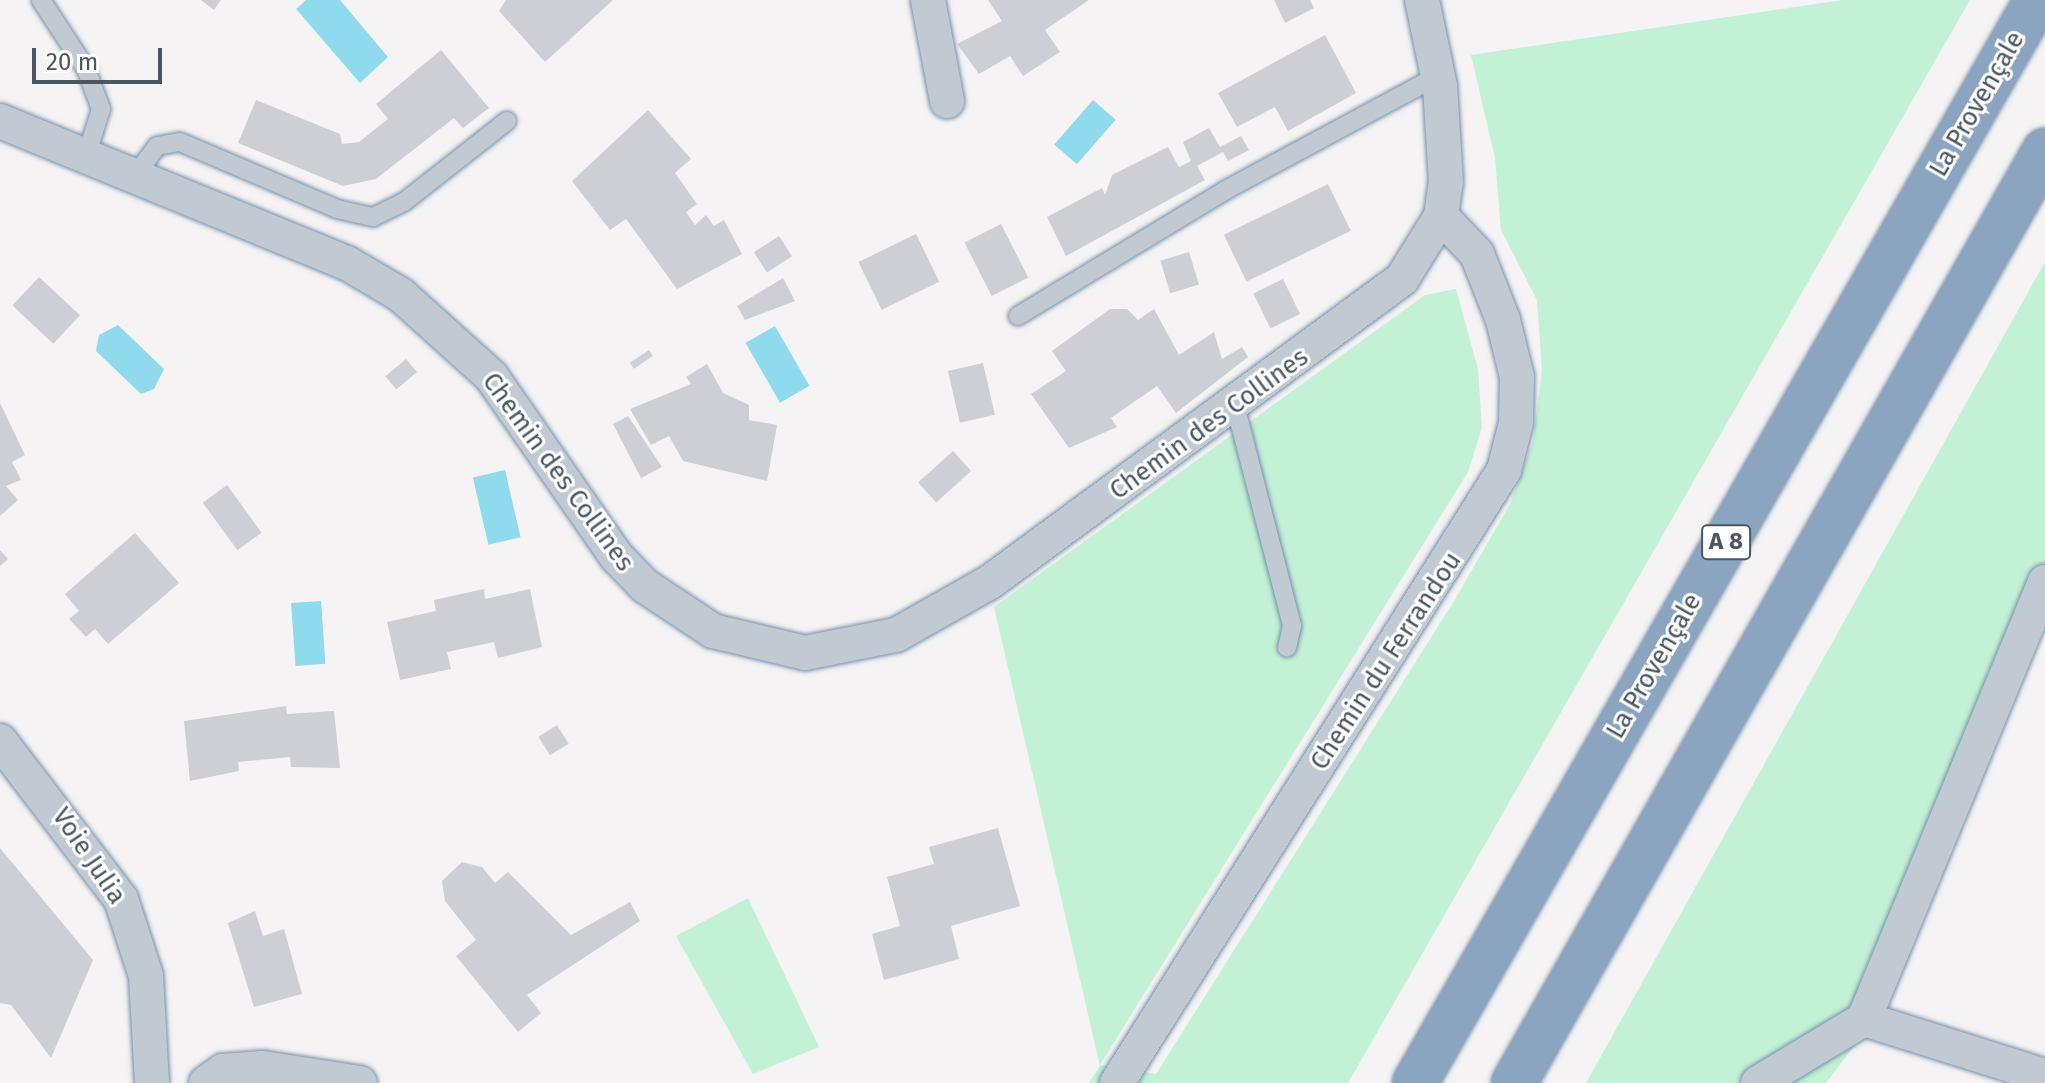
<!DOCTYPE html>
<html>
<head>
<meta charset="utf-8">
<style>
  body { margin:0 }
  #map { position:relative; width:2045px; height:1083px; overflow:hidden; background:#f5f3f3; font-family:"Fira Sans",sans-serif }
  div>[style] { position:absolute }
  .green>* { inset:0; background:#c3f1d5 }
  .water>* { inset:0; background:#90daee; transform-origin:0 0 }
  .building>* { inset:0; background:#cdcfd5; transform-origin:0 0 }
  .roads { filter:drop-shadow(0 0 2px #7690ad) drop-shadow(0 0 2px #7690ad) }
  .lane>* { height:18px; margin:-9px; padding:0 9px; transform-origin:9px; border-radius:9px; background:#c1cad2 }
  .street>* { height:34px; margin:-17px; padding:0 17px; transform-origin:17px; border-radius:17px; background:#c1cad2 }
  .highway>* { height:44px; margin:-22px; padding:0 22px; transform-origin:22px; border-radius:22px; background:#8ba5c1 }
  span { translate:-50% -50%; white-space:nowrap; text-align:center; line-height:1.15; -webkit-text-stroke:6px #fff; paint-order:stroke }
  .shield-label span { padding:2px 6px; background:#fff; border:2px solid; border-radius:6px; -webkit-text-stroke-width:0 }
  .shield-label { font-size:24px; color:#4a5661; font-weight:700 }
  .street-label { font-size:26px; color:#4a5661 }
  .scale { position:absolute; left:32px; top:48px; width:130px; height:36px; box-sizing:border-box; border:4px solid #4a5661; border-top:0; padding-left:10px; font-size:24px; line-height:28px; white-space:nowrap; color:#4a5661; -webkit-text-stroke:6px #fff; paint-order:stroke }
</style>
</head>
<body>
<div id="map">
  <div class="green">
    <div style="clip-path:polygon(1843px 0,1970px 0,1348px 1083px,1089px 1083px,1100px 1066px,994px 607px,1425px 295px,1456px 289px,1478px 369px,1482px 427px,1468px 472px,1100px 1065px,1156px 1074px,1454px 601px,1510px 504px,1533px 441px,1542px 370px,1537px 300px,1501px 230px,1495px 158px,1471px 55px)"></div>
    <div style="clip-path:polygon(2045px 262px,2045px 622px,1889px 1000px,1826px 1083px,1586px 1083px)"></div>
    <div style="clip-path:polygon(748px 898px,819px 1047px,753px 1074px,676px 936px)"></div>
  </div>
  <div class="water">
    <div style="clip-path:polygon(306px 0,340px 0,388px 57px,360px 83px,296px 9px)"></div>
    <div style="left:1093px;top:100px;width:30px;height:59px;rotate:41deg"></div>
    <div style="clip-path:polygon(118px 325px,164px 369px,154px 389px,141px 394px,96px 351px,99px 335px)"></div>
    <div style="left:775px;top:326px;width:69px;height:34px;rotate:60deg"></div>
    <div style="left:505px;top:470px;width:69px;height:33px;rotate:77deg"></div>
    <div style="left:321px;top:601px;width:63px;height:30px;rotate:86deg"></div>
  </div>
  <div class="building">
    <div style="clip-path:polygon(201px 0,221px 0,214px 10px)"></div>
    <div style="clip-path:polygon(506px 0,613px 0,545px 62px,499px 11px)"></div>
    <div style="clip-path:polygon(988px 0,1089px 0,1045px 30px,1060px 52px,1023px 76px,1010px 56px,979px 74px,957px 44px,1002px 21px)"></div>
    <div style="clip-path:polygon(1274px 0,1310px 0,1314px 8px,1285px 23px)"></div>
    <div style="clip-path:polygon(1325px 35px,1356px 93px,1288px 131px,1275px 107px,1237px 127px,1218px 93px)"></div>
    <div style="clip-path:polygon(441px 50px,489px 108px,463px 128px,454px 118px,376px 179px,343px 186px,238px 143px,256px 100px,340px 134px,342px 144px,359px 142px,388px 119px,376px 104px)"></div>
    <div style="clip-path:polygon(648px 110px,691px 159px,675px 173px,697px 204px,686px 212px,695px 225px,706px 215px,714px 226px,724px 220px,742px 254px,677px 289px,626px 219px,610px 230px,572px 181px)"></div>
    <div style="clip-path:polygon(1209px 128px,1220px 147px,1241px 136px,1249px 150px,1228px 161px,1223px 152px,1197px 166px,1205px 180px,1066px 256px,1047px 217px,1102px 188px,1105px 195px,1112px 175px,1168px 147px,1179px 167px,1191px 161px,1183px 142px)"></div>
    <div style="left:1328px;top:184px;width:52px;height:116px;rotate:64deg"></div>
    <div style="left:1001px;top:224px;width:60px;height:41px;rotate:63deg"></div>
    <div style="left:916px;top:234px;width:53px;height:64px;rotate:64deg"></div>
    <div style="left:779px;top:236px;width:24px;height:30px;rotate:57deg"></div>
    <div style="left:1189px;top:252px;width:34px;height:30px;rotate:73deg"></div>
    <div style="left:39px;top:277px;width:56px;height:39px;rotate:43deg"></div>
    <div style="clip-path:polygon(783px 278px,795px 301px,745px 320px,737px 306px)"></div>
    <div style="left:1283px;top:279px;width:39px;height:33px;rotate:64deg"></div>
    <div style="clip-path:polygon(1110px 309px,1127px 309px,1138px 320px,1154px 309px,1179px 355px,1214px 332px,1222px 359px,1242px 347px,1248px 357px,1176px 413px,1157px 386px,1111px 418px,1117px 427px,1069px 448px,1031px 394px,1066px 371px,1052px 351px)"></div>
    <div style="left:649px;top:350px;width:7px;height:23px;rotate:56deg"></div>
    <div style="left:406px;top:359px;width:17px;height:27px;rotate:50deg"></div>
    <div style="left:983px;top:363px;width:53px;height:36px;rotate:77deg"></div>
    <div style="clip-path:polygon(707px 364px,723px 393px,749px 405px,749px 420px,777px 425px,767px 481px,683px 461px,669px 436px,651px 445px,630px 409px,691px 384px,686px 377px)"></div>
    <div style="clip-path:polygon(0 403px,25px 455px,12px 462px,21px 480px,6px 486px,18px 500px,0 516px)"></div>
    <div style="clip-path:polygon(628px 416px,662px 467px,641px 478px,613px 424px)"></div>
    <div style="left:953px;top:451px;width:27px;height:47px;rotate:48deg"></div>
    <div style="left:227px;top:485px;width:59px;height:30px;rotate:54deg"></div>
    <div style="clip-path:polygon(135px 533px,179px 583px,108px 644px,95px 629px,86px 637px,69px 619px,79px 611px,65px 594px)"></div>
    <div style="clip-path:polygon(0 550px,8px 559px,0 566px)"></div>
    <div style="clip-path:polygon(484px 589px,485px 599px,530px 589px,542px 647px,498px 658px,494px 642px,447px 652px,451px 669px,400px 680px,387px 622px,436px 611px,434px 600px)"></div>
    <div style="clip-path:polygon(286px 706px,287px 714px,334px 711px,340px 768px,291px 767px,290px 757px,238px 762px,239px 771px,190px 781px,184px 721px)"></div>
    <div style="left:557px;top:725px;width:22px;height:22px;rotate:58deg"></div>
    <div style="clip-path:polygon(998px 828px,1020px 906px,951px 926px,959px 959px,884px 980px,872px 934px,900px 926px,887px 877px,934px 864px,929px 847px)"></div>
    <div style="clip-path:polygon(0 848px,93px 960px,51px 1058px,11px 1005px,0 1003px)"></div>
    <div style="clip-path:polygon(462px 862px,482px 867px,495px 883px,508px 872px,571px 935px,630px 902px,640px 921px,527px 995px,541px 1013px,518px 1032px,456px 956px,476px 940px,445px 901px,442px 881px)"></div>
    <div style="clip-path:polygon(255px 911px,263px 936px,284px 929px,302px 994px,254px 1007px,228px 923px)"></div>
  </div>
  <div class="roads">
    <div class="lane">
      <div style="left:41px;top:0;width:82px;rotate:56.9deg"></div>
      <div style="left:86px;top:69px;width:43px;rotate:69.4deg"></div>
      <div style="left:101px;top:109px;width:50px;rotate:107.4deg"></div>
      <div style="left:136px;top:174px;width:35px;rotate:-53deg"></div>
      <div style="left:157px;top:146px;width:23px;rotate:-10deg"></div>
      <div style="left:180px;top:142px;width:171px;rotate:23.1deg"></div>
      <div style="left:337px;top:209px;width:37px;rotate:13deg"></div>
      <div style="left:373px;top:217px;width:34px;rotate:-26deg"></div>
      <div style="left:404px;top:202px;width:131px;rotate:-38.2deg"></div>
      <div style="left:1018px;top:316px;width:241px;rotate:-31.2deg"></div>
      <div style="left:1224px;top:191px;width:243px;rotate:-28.3deg"></div>
      <div style="left:1235px;top:405px;width:228px;rotate:75.5deg"></div>
      <div style="left:1292px;top:626px;width:22px;rotate:103deg"></div>
    </div>
    <div class="street">
      <div style="left:928px;top:0;width:103px;rotate:79.3deg"></div>
      <div style="left:0;top:121px;width:375px;rotate:22.3deg"></div>
      <div style="left:347px;top:263px;width:63px;rotate:30.7deg"></div>
      <div style="left:401px;top:295px;width:121px;rotate:42deg"></div>
      <div style="left:491px;top:376px;width:219px;rotate:55.2deg"></div>
      <div style="left:616px;top:556px;width:42px;rotate:46deg"></div>
      <div style="left:645px;top:586px;width:82px;rotate:33.5deg"></div>
      <div style="left:713px;top:631px;width:95px;rotate:13.4deg"></div>
      <div style="left:805px;top:653px;width:93px;rotate:-11.2deg"></div>
      <div style="left:896px;top:635px;width:108px;rotate:-29.4deg"></div>
      <div style="left:990px;top:582px;width:511px;rotate:-36.33deg"></div>
      <div style="left:1402px;top:279px;width:74px;rotate:-58.2deg"></div>
      <div style="left:1441px;top:216px;width:34px;rotate:-82deg"></div>
      <div style="left:1446px;top:182px;width:96px;rotate:-93.6deg"></div>
      <div style="left:1440px;top:86px;width:88px;rotate:-101.8deg"></div>
      <div style="left:0;top:741px;width:199px;rotate:52.6deg"></div>
      <div style="left:121px;top:899px;width:81px;rotate:72deg"></div>
      <div style="left:146px;top:976px;width:107px;rotate:86.8deg"></div>
      <div style="left:1864px;top:1019px;width:190px;rotate:17.5deg"></div>
      <div style="left:206px;top:1083px;width:21px;rotate:-35deg"></div>
      <div style="left:223px;top:1071px;width:40px;rotate:-4.3deg"></div>
      <div style="left:263px;top:1068px;width:98px;rotate:8.8deg"></div>
      <div style="left:1117px;top:1083px;width:725px;rotate:-57.73deg"></div>
      <div style="left:1504px;top:470px;width:49px;rotate:-75.7deg"></div>
      <div style="left:1516px;top:423px;width:46px;rotate:-88.8deg"></div>
      <div style="left:1517px;top:377px;width:59px;rotate:-103.8deg"></div>
      <div style="left:1503px;top:320px;width:71px;rotate:-111.5deg"></div>
      <div style="left:1477px;top:254px;width:52px;rotate:-133.5deg"></div>
      <div style="left:1758px;top:1083px;width:124px;rotate:-31.1deg"></div>
      <div style="left:1864px;top:1019px;width:473px;rotate:-67.5deg"></div>
    </div>
    <div class="highway">
      <div style="left:1415px;top:1083px;width:1249px;rotate:-60.13deg"></div>
      <div style="left:1514px;top:1083px;width:1073px;rotate:-60.33deg"></div>
    </div>
  </div>
  <div class="shield-label">
    <span style="left:1726px;top:542px">A 8</span>
  </div>
  <div class="street-label">
    <span style="left:1977px;top:104px;rotate:-60deg">La Provençale</span>
    <span style="left:1209px;top:424px;rotate:-36deg">Chemin des Collines</span>
    <span style="left:558px;top:472px;rotate:54deg">Chemin des Collines</span>
    <span style="left:1386px;top:661px;rotate:-57deg">Chemin du Ferrandou</span>
    <span style="left:1654px;top:666px;rotate:-60deg">La Provençale</span>
    <span style="left:89px;top:856px;rotate:56deg">Voie Julia</span>
  </div>
  <div class="scale">20 m</div>
</div>
</body>
</html>
